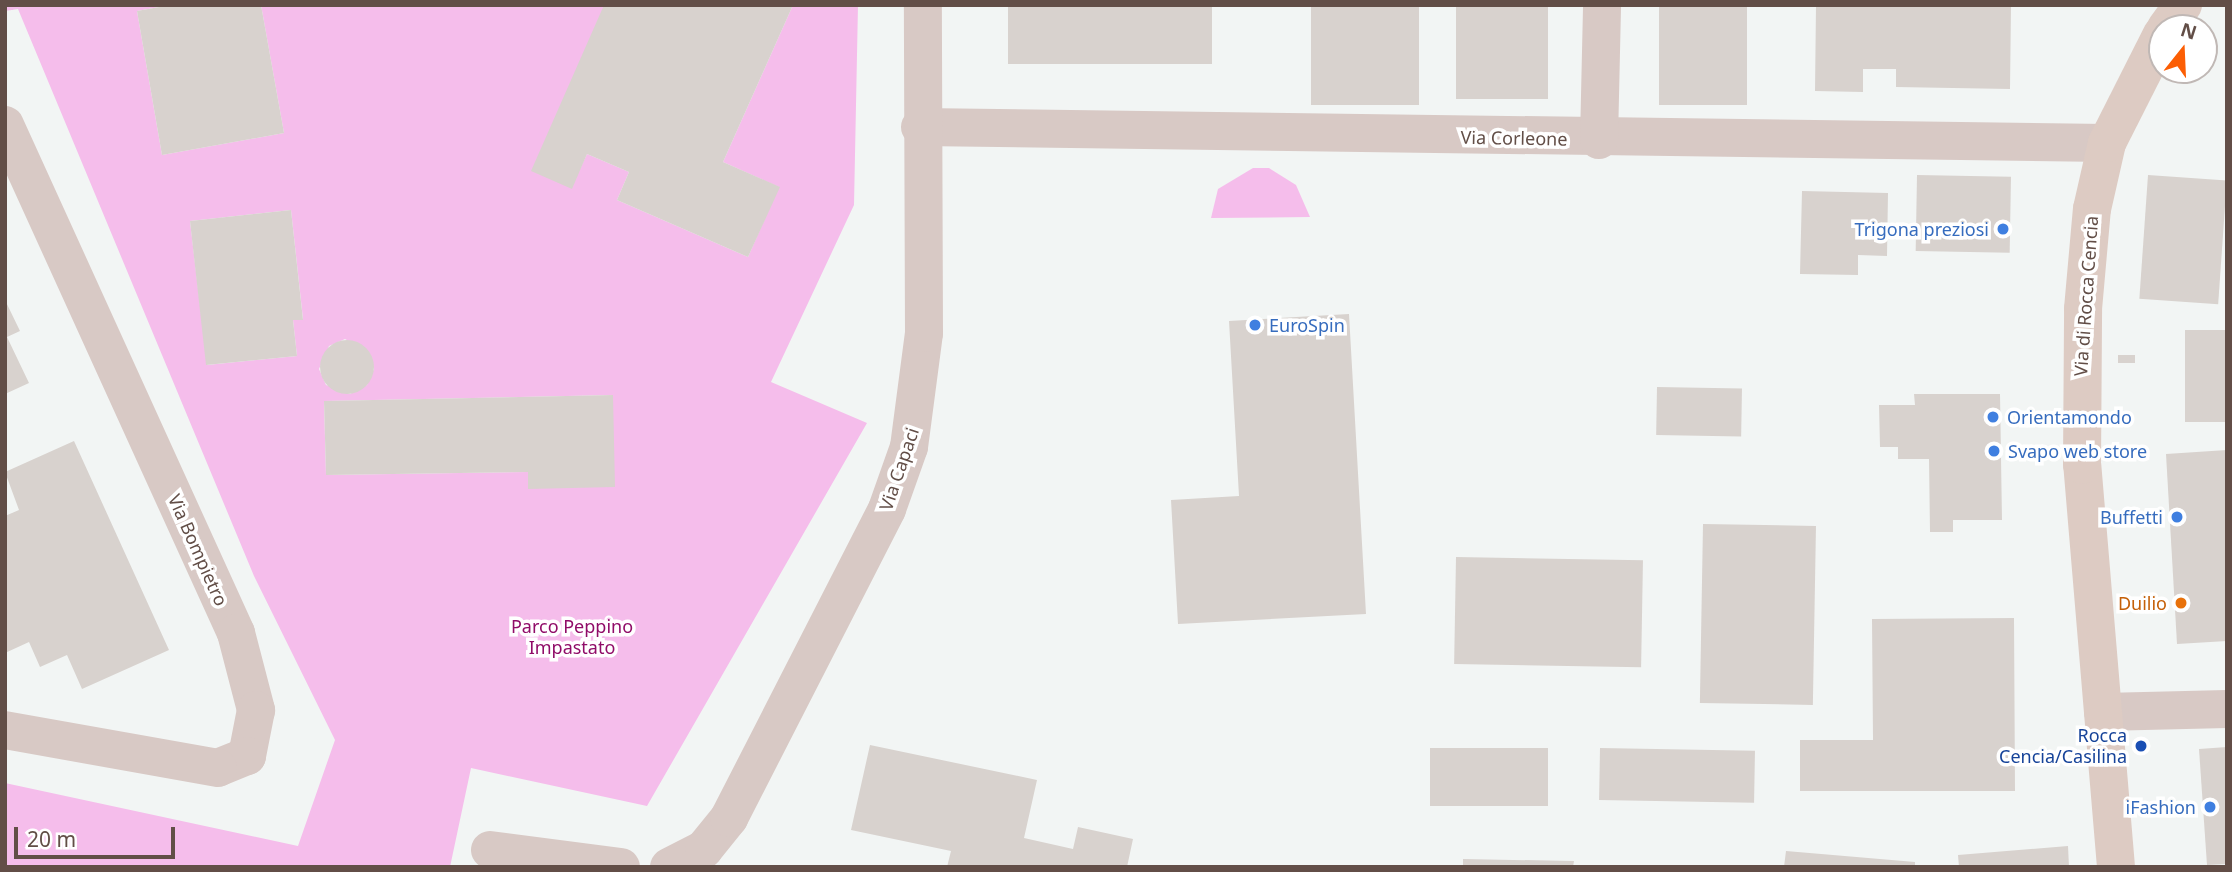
<!DOCTYPE html>
<html>
<head>
<meta charset="utf-8">
<style>
  body { margin:0 }
  #map { position:relative; width:2232px; height:872px; overflow:hidden; background:#f2f5f4; font-family:"Noto Sans",sans-serif }
  div>[style] { position:absolute }
  .green>* { inset:0; background:#f5bdeb }
  .building>* { inset:0; background:#d8d2ce; transform-origin:0 0 }
  .round { border-radius:50% }
  .street>* { height:38px; margin:-19px; padding:0 19px; transform-origin:19px; border-radius:19px; background:#d8c9c5 }
  .secondary>* { height:38px; margin:-19px; padding:0 19px; transform-origin:19px; border-radius:19px; background:#ddcbc3 }
  .dots>* { width:19px; height:19px; translate:-50% -50%; box-sizing:border-box; border:4px solid #fff; border-radius:50% }
  span { translate:-50% -50%; white-space:nowrap; text-align:center; line-height:1.15; -webkit-text-stroke:7px #fff; paint-order:stroke }
  .street-label { font-size:18px; color:#624e47 }
  .shop-label { font-size:18px; color:#366cbe }
  .right { translate:-100% -50%; text-align:right }
  .left { translate:0 -50%; text-align:left }
  .food-label { font-size:18px; color:#c56008 }
  .park-label { font-size:18px; color:#900c68 }
  .transit-label { font-size:18px; color:#164399 }
  .frame { position:absolute; inset:0; border:7px solid #624e47; pointer-events:none }
  .north { position:absolute; left:2148px; top:14px; width:70px; height:70px; box-sizing:border-box; background:#fff; border:2px solid #c0b8b5; border-radius:50%; rotate:18deg; font-size:19px; font-weight:700; line-height:28px; text-align:center; color:#624e47 }
  .north::after { content:''; display:block; margin:auto; width:24px; height:32px; background:#fc5e04; clip-path:polygon(50% 0,100% 100%,50% 72%,0 100%) }
  .scale { position:absolute; left:14px; top:827px; width:161px; height:32px; box-sizing:border-box; border:4px solid #624e47; border-top:0; padding-left:9px; font-size:21px; line-height:24px; white-space:nowrap; color:#624e47; -webkit-text-stroke:5px #fff; paint-order:stroke }
</style>
</head>
<body>
<div id="map">
  <div class="green">
    <div style="clip-path:polygon(evenodd,5px 5px,170px 5px,137px 11px,162px 155px,284px 133px,261px 5px,604px 5px,571px 188px,587px 154px,629px 172px,617px 200px,748px 257px,779px 187px,723px 162px,793px 5px,858px 5px,854px 205px,771px 382px,867px 423px,647px 806px,471px 768px,450px 867px,5px 867px,5px 783px,298px 846px,335px 740px,254px 576px,18px 9px,5px 11px,5px 5px,291px 210px,303px 319px,293px 320px,297px 356px,207px 365px,190px 221px,291px 210px,5px 5px,345px 339px,369px 352px,374px 369px,367px 385px,350px 394px,326px 385px,319px 369px,329px 346px,345px 339px,5px 5px,613px 395px,528px 488px,528px 472px,326px 475px,324px 401px,613px 395px)"></div>
    <div style="clip-path:polygon(1253px 168px,1269px 168px,1296px 185px,1310px 217px,1211px 218px,1218px 189px)"></div>
  </div>
  <div class="building">
    <div style="clip-path:polygon(170px 5px,261px 5px,284px 133px,162px 155px,137px 11px)"></div>
    <div style="clip-path:polygon(604px 5px,793px 5px,723px 162px,780px 187px,748px 257px,617px 200px,629px 172px,587px 154px,572px 189px,531px 171px)"></div>
    <div style="left:1008px;top:5px;width:204px;height:59px"></div>
    <div style="left:1311px;top:5px;width:108px;height:100px"></div>
    <div style="left:1456px;top:5px;width:92px;height:94px"></div>
    <div style="left:1659px;top:5px;width:88px;height:100px"></div>
    <div style="clip-path:polygon(1816px 5px,2011px 6px,2010px 89px,1896px 87px,1896px 69px,1863px 69px,1863px 92px,1815px 91px)"></div>
    <div style="left:1917px;top:175px;width:94px;height:76px;rotate:1deg"></div>
    <div style="left:2148px;top:175px;width:79px;height:124px;rotate:4deg"></div>
    <div style="clip-path:polygon(1802px 191px,1888px 193px,1887px 256px,1858px 255px,1858px 275px,1800px 274px)"></div>
    <div style="clip-path:polygon(291px 210px,303px 320px,293px 320px,297px 356px,206px 365px,190px 221px)"></div>
    <div style="clip-path:polygon(5px 300px,20px 331px,7px 337px,29px 383px,5px 394px)"></div>
    <div style="clip-path:polygon(1349px 314px,1366px 614px,1178px 624px,1171px 500px,1239px 496px,1229px 321px)"></div>
    <div style="left:2185px;top:330px;width:42px;height:92px"></div>
    <div class="round" style="left:320px;top:340px;width:54px;height:54px"></div>
    <div style="left:2135px;top:355px;width:8px;height:17px;rotate:90deg"></div>
    <div style="left:1657px;top:387px;width:85px;height:48px;rotate:1deg"></div>
    <div style="clip-path:polygon(1914px 394px,2000px 394px,2002px 520px,1953px 520px,1953px 532px,1930px 532px,1929px 459px,1898px 459px,1898px 447px,1880px 447px,1879px 405px,1915px 405px)"></div>
    <div style="clip-path:polygon(613px 395px,615px 487px,528px 489px,528px 472px,326px 475px,324px 401px)"></div>
    <div style="clip-path:polygon(74px 441px,169px 650px,82px 689px,67px 655px,40px 667px,29px 642px,5px 653px,5px 516px,19px 510px,5px 472px)"></div>
    <div style="clip-path:polygon(2227px 450px,2227px 641px,2177px 644px,2166px 454px)"></div>
    <div style="left:1703px;top:524px;width:113px;height:179px;rotate:1deg"></div>
    <div style="left:1456px;top:557px;width:187px;height:107px;rotate:1deg"></div>
    <div style="clip-path:polygon(2014px 618px,2015px 791px,1800px 791px,1800px 740px,1873px 740px,1872px 619px)"></div>
    <div style="clip-path:polygon(870px 745px,1037px 780px,1024px 838px,1073px 849px,1078px 827px,1133px 839px,1127px 867px,947px 867px,951px 851px,851px 830px)"></div>
    <div style="clip-path:polygon(2227px 747px,2227px 864px,2207px 865px,2199px 749px)"></div>
    <div style="left:1430px;top:748px;width:118px;height:58px"></div>
    <div style="left:1600px;top:748px;width:155px;height:52px;rotate:1deg"></div>
    <div style="clip-path:polygon(2068px 846px,2069px 867px,1959px 867px,1958px 855px)"></div>
    <div style="clip-path:polygon(1786px 851px,1915px 862px,1915px 867px,1784px 867px)"></div>
    <div style="clip-path:polygon(1463px 859px,1574px 861px,1573px 867px,1463px 867px)"></div>
  </div>
  <div class="street">
    <div style="left:5px;top:125px;width:558px;rotate:65.55deg"></div>
    <div style="left:236px;top:633px;width:80px;rotate:75.4deg"></div>
    <div style="left:256px;top:710px;width:47px;rotate:101.1deg"></div>
    <div style="left:247px;top:756px;width:31px;rotate:158deg"></div>
    <div style="left:218px;top:768px;width:216px;rotate:-169.9deg"></div>
    <div style="left:920px;top:127px;width:1187px;rotate:0.77deg"></div>
    <div style="left:1599px;top:140px;width:135px;rotate:-88.7deg"></div>
    <div style="left:2103px;top:712px;width:124px;rotate:-1.4deg"></div>
    <div style="left:490px;top:850px;width:132px;rotate:7.4deg"></div>
    <div style="left:669px;top:867px;width:39px;rotate:-27deg"></div>
    <div style="left:704px;top:849px;width:40px;rotate:-51deg"></div>
    <div style="left:729px;top:818px;width:347px;rotate:-62.9deg"></div>
    <div style="left:887px;top:509px;width:66px;rotate:-70.5deg"></div>
    <div style="left:909px;top:447px;width:115px;rotate:-82.5deg"></div>
    <div style="left:924px;top:333px;width:328px;rotate:-90.2deg"></div>
  </div>
  <div class="secondary">
    <div style="left:2166px;top:28px;width:29px;rotate:-54deg"></div>
    <div style="left:2116px;top:867px;width:403px;rotate:-94.8deg"></div>
    <div style="left:2082px;top:465px;width:156px;rotate:-89.6deg"></div>
    <div style="left:2083px;top:309px;width:100px;rotate:-84.9deg"></div>
    <div style="left:2092px;top:209px;width:68px;rotate:-77.2deg"></div>
    <div style="left:2107px;top:143px;width:122px;rotate:-63.2deg"></div>
  </div>
  <div class="dots">
    <div style="left:2003px;top:229px;background:#3f7fe0"></div>
    <div style="left:1255px;top:325px;background:#3f7fe0"></div>
    <div style="left:1993px;top:417px;background:#3f7fe0"></div>
    <div style="left:1994px;top:451px;background:#3f7fe0"></div>
    <div style="left:2177px;top:517px;background:#3f7fe0"></div>
    <div style="left:2181px;top:603px;background:#e8710a"></div>
    <div style="left:2141px;top:746px;background:#1a4fb4"></div>
    <div style="left:2210px;top:807px;background:#3f7fe0"></div>
  </div>
  <div class="street-label">
    <span style="left:1514px;top:138px;rotate:1deg">Via Corleone</span>
    <span style="left:2086px;top:296px;rotate:-86deg">Via di Rocca Cencia</span>
    <span style="left:899px;top:469px;rotate:-71deg">Via Capaci</span>
    <span style="left:198px;top:550px;rotate:66deg">Via Bompietro</span>
  </div>
  <div class="shop-label">
    <span class="right" style="left:1989px;top:229px">Trigona preziosi</span>
    <span class="left" style="left:1269px;top:325px">EuroSpin</span>
    <span class="left" style="left:2007px;top:417px">Orientamondo</span>
    <span class="left" style="left:2008px;top:451px">Svapo web store</span>
    <span class="right" style="left:2163px;top:517px">Buffetti</span>
    <span class="right" style="left:2196px;top:807px">iFashion</span>
  </div>
  <div class="food-label">
    <span class="right" style="left:2167px;top:603px">Duilio</span>
  </div>
  <div class="park-label">
    <span style="left:572px;top:637px">Parco Peppino<br>Impastato</span>
  </div>
  <div class="transit-label">
    <span class="right" style="left:2127px;top:746px">Rocca<br>Cencia/Casilina</span>
  </div>
  <div class="frame"></div>
  <div class="north">N</div>
  <div class="scale">20 m</div>
</div>
</body>
</html>
